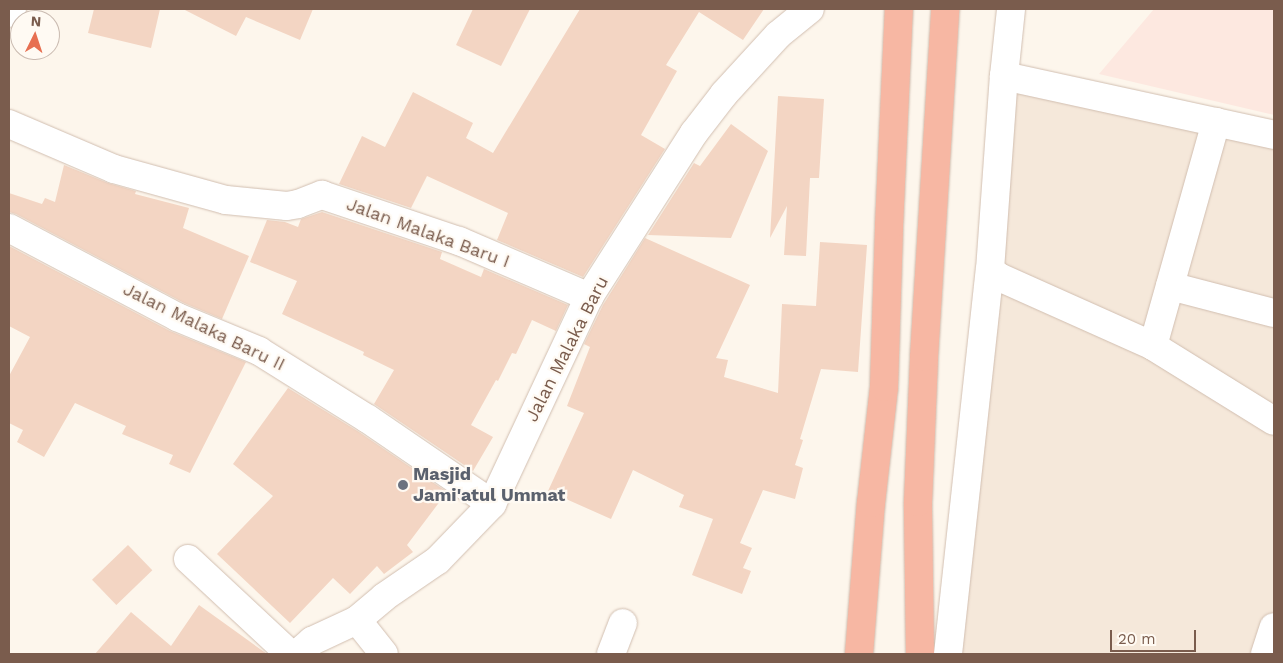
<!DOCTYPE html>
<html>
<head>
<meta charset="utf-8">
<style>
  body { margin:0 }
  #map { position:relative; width:1283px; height:663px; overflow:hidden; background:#fdf6ec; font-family:"Work Sans",sans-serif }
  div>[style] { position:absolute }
  .residential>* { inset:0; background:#f5e8da }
  .commercial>* { inset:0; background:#fde8e0 }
  .building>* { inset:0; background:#f3d5c3; transform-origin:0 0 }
  .roads { filter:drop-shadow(0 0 1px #d1beb0) drop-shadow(0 0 1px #d1beb0) }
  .minor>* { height:28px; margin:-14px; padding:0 14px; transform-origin:14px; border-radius:14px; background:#fff }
  .highway>* { height:28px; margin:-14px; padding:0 14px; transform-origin:14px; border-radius:14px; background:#f7b7a3 }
  .dots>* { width:14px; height:14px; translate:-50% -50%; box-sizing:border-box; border:2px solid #fffaf3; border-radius:50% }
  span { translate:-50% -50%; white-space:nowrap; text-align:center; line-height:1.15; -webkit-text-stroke:4.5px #fffaf3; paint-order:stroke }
  .street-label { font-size:18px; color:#7a5c4d }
  .worship-label { font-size:18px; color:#5b616d; font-weight:700 }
  .left { translate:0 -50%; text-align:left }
  .frame { position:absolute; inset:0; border:10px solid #7a5c4d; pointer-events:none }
  .north { position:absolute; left:10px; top:10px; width:50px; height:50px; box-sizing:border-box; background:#fffaf3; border:1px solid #cabbb1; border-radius:50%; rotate:4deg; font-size:14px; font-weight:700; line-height:20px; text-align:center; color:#7a5c4d }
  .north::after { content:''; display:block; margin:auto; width:18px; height:22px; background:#e76f51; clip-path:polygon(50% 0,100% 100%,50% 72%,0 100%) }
  .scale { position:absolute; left:1110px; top:630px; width:86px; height:22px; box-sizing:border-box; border:2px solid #7a5c4d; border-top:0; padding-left:6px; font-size:15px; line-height:18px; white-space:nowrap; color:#7a5c4d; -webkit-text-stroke:4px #fffaf3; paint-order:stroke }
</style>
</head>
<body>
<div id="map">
  <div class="residential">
    <div style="clip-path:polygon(1004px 76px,1274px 137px,1274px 654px,948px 654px)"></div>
  </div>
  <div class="commercial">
    <div style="clip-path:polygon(1154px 9px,1274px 9px,1274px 115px,1099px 74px)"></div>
  </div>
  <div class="building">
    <div style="clip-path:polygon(94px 9px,160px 9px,151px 48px,88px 33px)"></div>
    <div style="clip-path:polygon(183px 9px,313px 9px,300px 40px,246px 17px,236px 36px)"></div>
    <div style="clip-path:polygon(473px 9px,530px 9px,501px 66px,456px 45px)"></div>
    <div style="clip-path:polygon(580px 9px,764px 9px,743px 40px,699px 12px,666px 65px,677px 71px,641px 135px,665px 149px,583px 277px,497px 240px,508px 213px,427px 176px,411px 208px,339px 184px,362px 136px,385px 147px,413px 92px,473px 123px,466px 138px,493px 153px)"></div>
    <div style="clip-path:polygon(778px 96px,824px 99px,819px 178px,810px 178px,806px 256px,784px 255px,787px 206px,770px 238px)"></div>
    <div style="clip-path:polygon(731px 124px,768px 151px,731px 238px,648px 235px,694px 163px,700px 166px)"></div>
    <div style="clip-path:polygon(64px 165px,108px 183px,136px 191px,135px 194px,189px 208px,183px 228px,249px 256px,222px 319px,184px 303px,16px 214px,9px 212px,9px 193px,42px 204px,45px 198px,55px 202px)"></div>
    <div style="clip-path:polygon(322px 212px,442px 252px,440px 259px,481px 277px,484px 269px,568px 305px,556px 331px,532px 320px,516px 354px,512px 353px,498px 381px,496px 380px,471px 425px,493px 437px,473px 471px,374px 404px,394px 370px,363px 355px,364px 352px,282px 314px,297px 281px,250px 262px,267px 220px,285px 222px,298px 227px,301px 219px)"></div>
    <div style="clip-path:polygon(645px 238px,750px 285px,716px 358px,728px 360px,724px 377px,778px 393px,782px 304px,816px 306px,820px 242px,867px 245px,858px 372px,821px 369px,800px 439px,803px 440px,795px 465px,803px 468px,795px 499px,763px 490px,740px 543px,752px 548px,743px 568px,751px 571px,742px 594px,692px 575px,713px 519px,679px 507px,684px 495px,633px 470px,611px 519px,548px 491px,584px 413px,567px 406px,590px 347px,584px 344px,603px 305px)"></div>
    <div style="clip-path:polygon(9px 246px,170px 331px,246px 362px,190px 473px,169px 464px,173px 455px,122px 434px,126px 426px,75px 403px,44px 457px,17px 442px,23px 430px,9px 423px,9px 376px,30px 337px,9px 326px)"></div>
    <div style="clip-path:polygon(288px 388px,359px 432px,447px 492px,407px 545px,413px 552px,384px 574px,377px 566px,350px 594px,333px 578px,290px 623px,217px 554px,273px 496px,233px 464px)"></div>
    <div style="left:128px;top:545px;width:35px;height:50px;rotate:46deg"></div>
    <div style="clip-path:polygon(199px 605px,267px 654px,95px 654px,131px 612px,171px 646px)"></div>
  </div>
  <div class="roads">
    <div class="minor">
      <div style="left:9px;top:13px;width:5px;rotate:-53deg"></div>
      <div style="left:1004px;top:76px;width:276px;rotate:12.3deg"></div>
      <div style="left:9px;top:124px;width:114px;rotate:23.2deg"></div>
      <div style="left:114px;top:169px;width:116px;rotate:15.5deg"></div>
      <div style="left:226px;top:200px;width:61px;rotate:5.6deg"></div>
      <div style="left:287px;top:206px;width:11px;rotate:-10deg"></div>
      <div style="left:298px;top:204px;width:26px;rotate:-21deg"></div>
      <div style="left:322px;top:195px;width:145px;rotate:18.6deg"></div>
      <div style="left:459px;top:241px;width:142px;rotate:23.3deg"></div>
      <div style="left:9px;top:228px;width:190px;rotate:27.9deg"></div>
      <div style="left:177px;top:317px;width:89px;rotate:22.5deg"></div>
      <div style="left:259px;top:351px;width:128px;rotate:32deg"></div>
      <div style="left:368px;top:419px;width:150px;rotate:34.4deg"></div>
      <div style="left:990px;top:270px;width:11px;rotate:38deg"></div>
      <div style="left:999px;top:277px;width:169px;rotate:24.1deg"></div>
      <div style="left:1153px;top:346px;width:142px;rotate:31.8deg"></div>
      <div style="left:1170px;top:286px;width:107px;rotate:14.6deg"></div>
      <div style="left:1153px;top:346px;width:233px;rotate:-74.3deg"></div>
      <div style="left:188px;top:559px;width:139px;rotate:43deg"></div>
      <div style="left:357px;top:620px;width:43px;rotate:51.5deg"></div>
      <div style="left:297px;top:654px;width:20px;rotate:-41deg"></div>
      <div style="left:312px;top:641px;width:50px;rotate:-25deg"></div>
      <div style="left:357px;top:620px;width:35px;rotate:-40deg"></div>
      <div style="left:384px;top:597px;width:65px;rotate:-34.4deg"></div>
      <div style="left:438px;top:560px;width:78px;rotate:-46deg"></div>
      <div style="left:492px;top:504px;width:229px;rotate:-64.9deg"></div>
      <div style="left:589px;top:297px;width:195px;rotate:-57.4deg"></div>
      <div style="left:694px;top:133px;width:49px;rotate:-52.4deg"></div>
      <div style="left:724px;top:94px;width:80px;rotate:-47.5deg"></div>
      <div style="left:778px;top:35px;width:41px;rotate:-39.1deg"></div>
      <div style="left:611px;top:654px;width:33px;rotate:-69deg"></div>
      <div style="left:948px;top:654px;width:386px;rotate:-83.8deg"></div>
      <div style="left:990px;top:270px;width:195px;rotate:-85.9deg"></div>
      <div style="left:1004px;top:76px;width:67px;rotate:-84deg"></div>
      <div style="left:1265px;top:654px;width:28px;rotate:-72deg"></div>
    </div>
    <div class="highway">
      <div style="left:859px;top:654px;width:151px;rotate:-85.5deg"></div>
      <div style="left:871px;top:503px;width:117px;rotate:-83.6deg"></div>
      <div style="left:884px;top:387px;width:161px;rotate:-88.2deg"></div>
      <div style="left:889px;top:226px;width:217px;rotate:-87.4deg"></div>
      <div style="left:920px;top:654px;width:152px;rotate:-90.8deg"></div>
      <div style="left:918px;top:502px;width:145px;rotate:-87.6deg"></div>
      <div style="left:924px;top:357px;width:349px;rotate:-86.5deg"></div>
    </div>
  </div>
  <div class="dots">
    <div style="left:403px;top:485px;background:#6b7280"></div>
  </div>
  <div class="street-label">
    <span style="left:428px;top:233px;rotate:20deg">Jalan Malaka Baru I</span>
    <span style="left:204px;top:327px;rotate:26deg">Jalan Malaka Baru II</span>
    <span style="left:567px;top:349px;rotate:-63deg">Jalan Malaka Baru</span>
  </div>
  <div class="worship-label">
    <span class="left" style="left:413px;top:485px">Masjid<br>Jami'atul Ummat</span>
  </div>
  <div class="frame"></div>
  <div class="north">N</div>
  <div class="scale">20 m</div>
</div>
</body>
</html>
